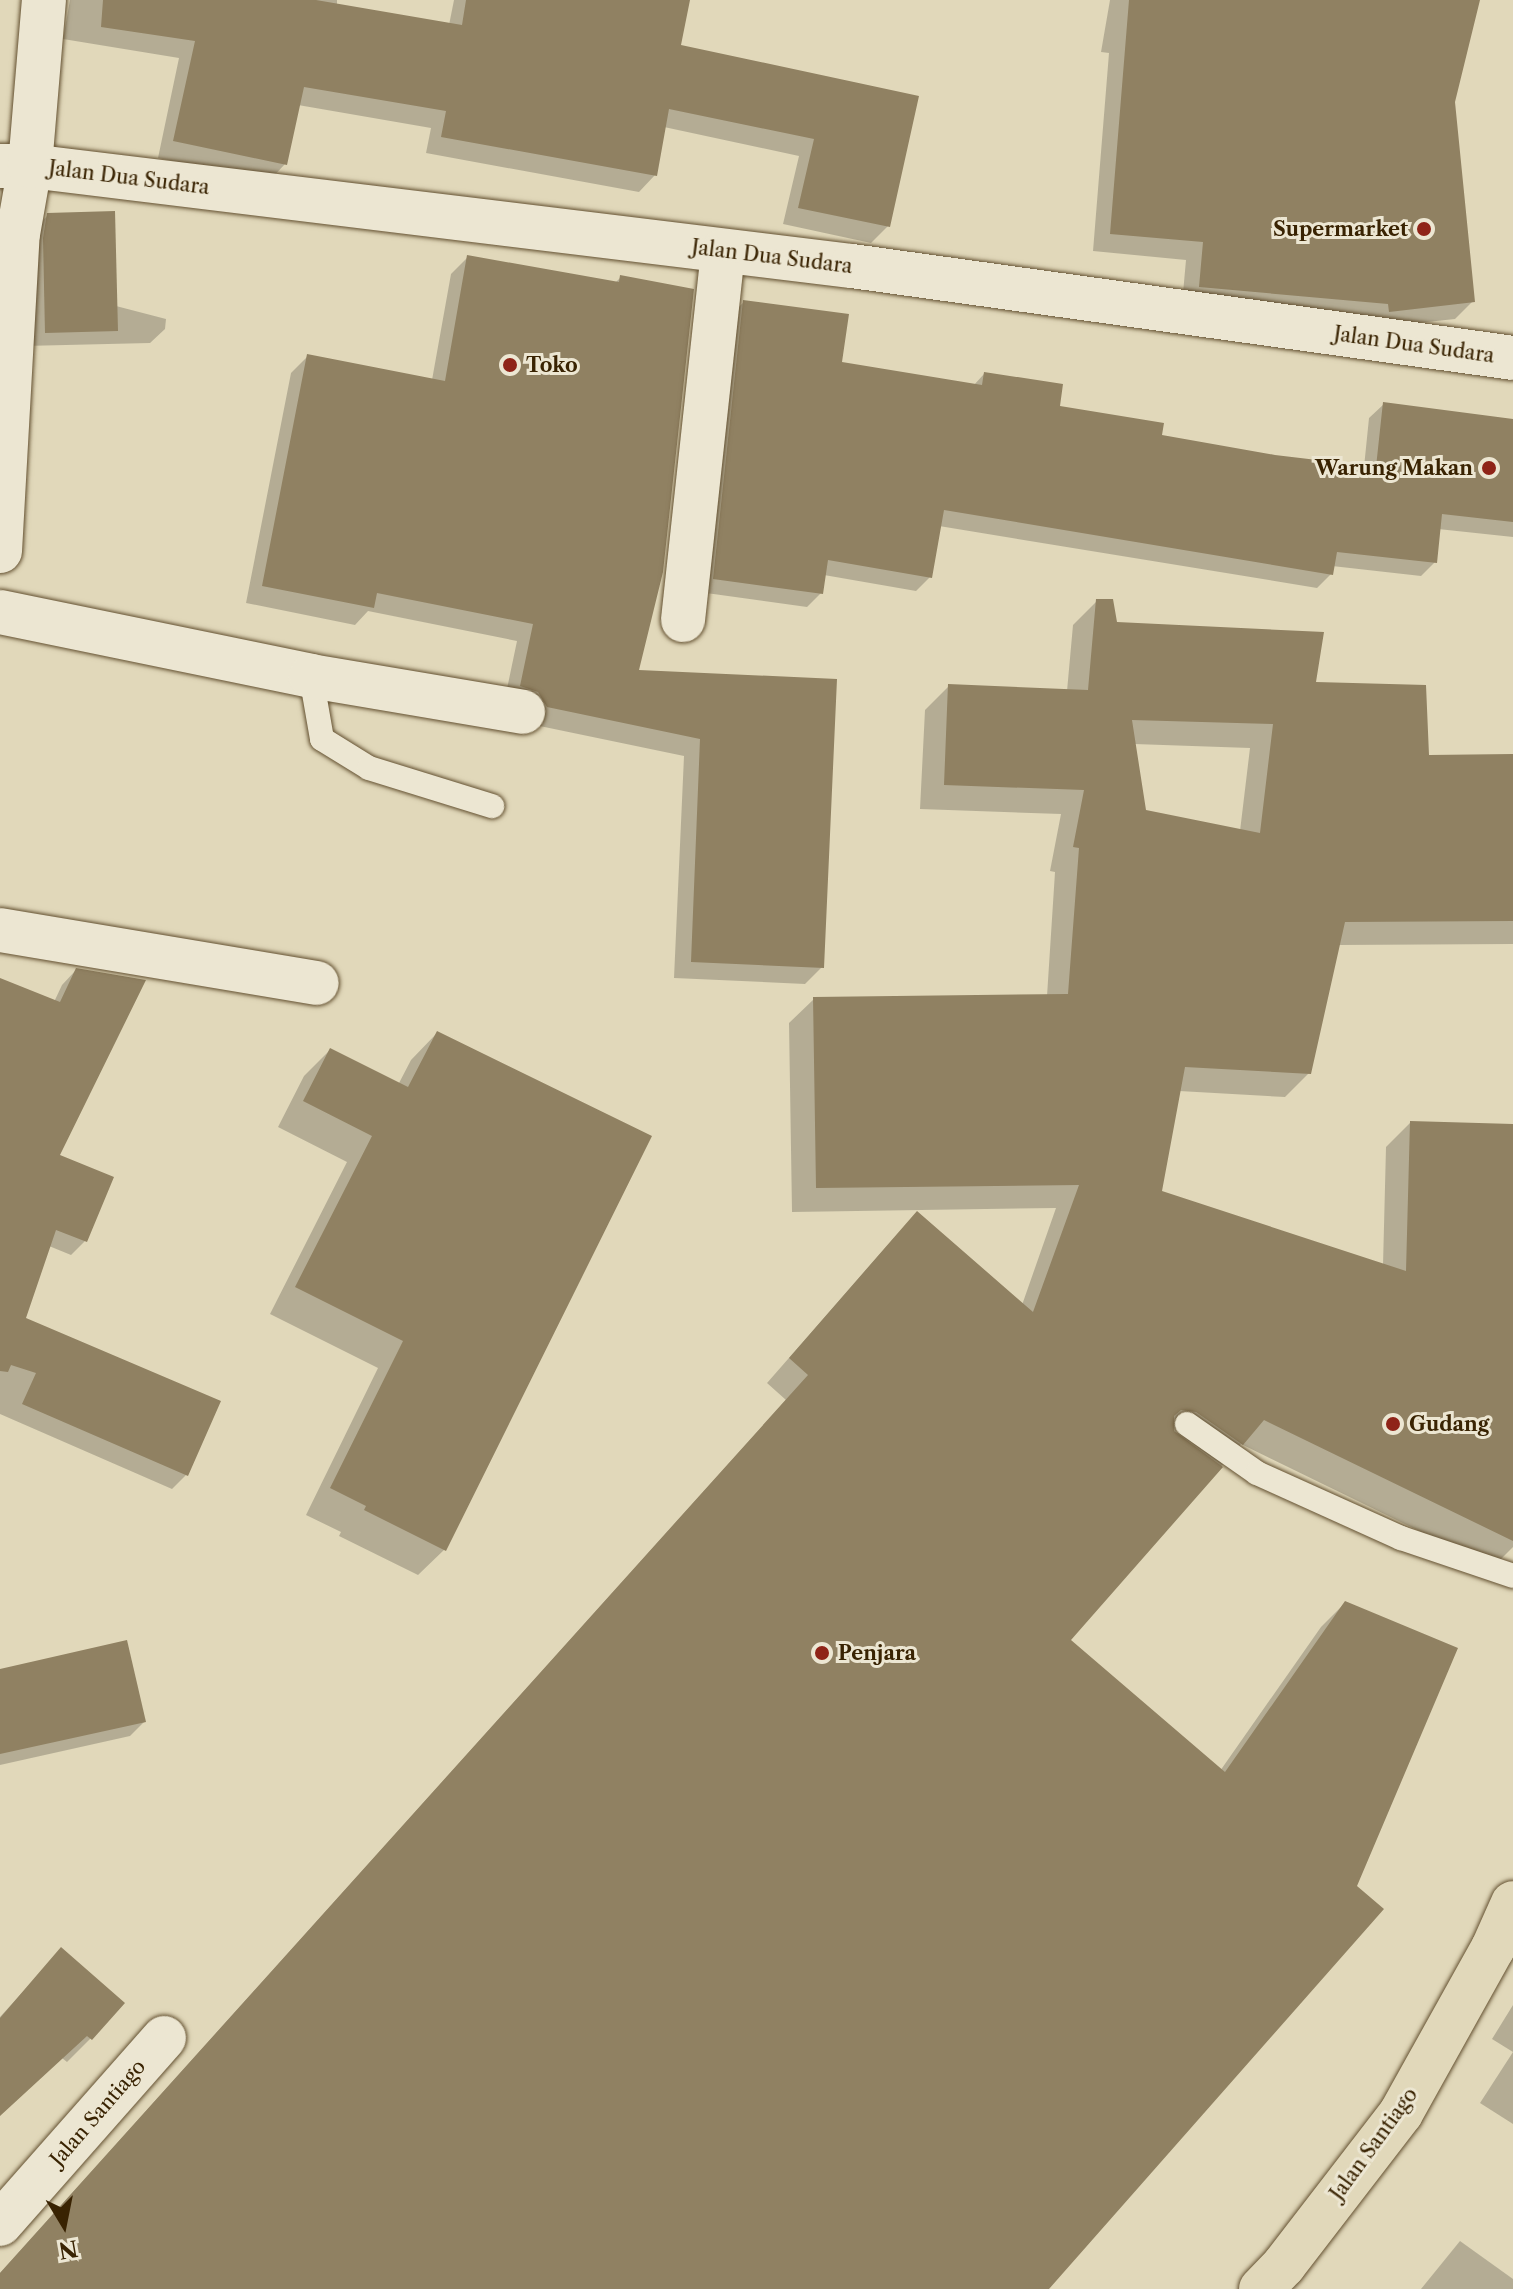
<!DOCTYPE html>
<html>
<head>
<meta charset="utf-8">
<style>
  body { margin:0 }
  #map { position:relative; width:1513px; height:2289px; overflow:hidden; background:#e1d8ba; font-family:"Libre Caslon Text",serif }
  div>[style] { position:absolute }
  .shadow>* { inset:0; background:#0003 }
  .building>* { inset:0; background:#908162 }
  .roads { filter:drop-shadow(0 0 2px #635030) drop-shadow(0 0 2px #635030) }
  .lane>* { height:24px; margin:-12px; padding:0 12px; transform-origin:12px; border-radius:12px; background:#ece6d2 }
  .street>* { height:44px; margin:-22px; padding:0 22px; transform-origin:22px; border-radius:22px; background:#ece6d2 }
  .highway>* { height:44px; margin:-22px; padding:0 22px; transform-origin:22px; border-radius:22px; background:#e1d8ba }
  .dots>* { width:22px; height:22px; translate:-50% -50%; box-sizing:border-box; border:4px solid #ece6d2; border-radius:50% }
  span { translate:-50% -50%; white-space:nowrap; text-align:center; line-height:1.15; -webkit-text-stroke:6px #ece6d2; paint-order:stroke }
  .street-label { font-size:20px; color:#392302 }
  .poi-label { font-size:20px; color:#392302; font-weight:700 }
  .right { translate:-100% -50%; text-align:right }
  .left { translate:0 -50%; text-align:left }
  .north { position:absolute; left:24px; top:2185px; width:80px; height:80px; -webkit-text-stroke:6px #ece6d2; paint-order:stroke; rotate:170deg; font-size:22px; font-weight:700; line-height:32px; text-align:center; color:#392302 }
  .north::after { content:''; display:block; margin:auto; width:28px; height:36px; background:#392302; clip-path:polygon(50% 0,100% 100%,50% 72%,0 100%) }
</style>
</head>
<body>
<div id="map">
  <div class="shadow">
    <div style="clip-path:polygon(70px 0,337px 0,337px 6px,449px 25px,454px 0,688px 0,679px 46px,917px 98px,888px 226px,871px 243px,783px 224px,799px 156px,664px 127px,655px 175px,639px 192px,426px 153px,431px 128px,298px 105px,285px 164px,269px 181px,158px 158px,179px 58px,63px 39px)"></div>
    <div style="clip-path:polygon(1110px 0,1478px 0,1453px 102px,1473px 301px,1455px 319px,1371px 328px,1182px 304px,1186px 260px,1093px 251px,1109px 53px,1101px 52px)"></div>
    <div style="clip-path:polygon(48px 215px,116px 306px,166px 319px,165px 329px,150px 343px,24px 346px,34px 230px)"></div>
    <div style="clip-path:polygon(468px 257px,615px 283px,621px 277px,637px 672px,835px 681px,822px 967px,805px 984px,674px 978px,684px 756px,530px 724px,504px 703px,517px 641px,368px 611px,355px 625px,246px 603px,291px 373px,308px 356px,432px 380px,451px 274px)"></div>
    <div style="clip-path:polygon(744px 302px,840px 364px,973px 386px,984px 374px,1057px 408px,1160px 436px,1275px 457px,1364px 467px,1369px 418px,1384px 404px,1513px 421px,1513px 537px,1438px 529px,1435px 562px,1421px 576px,1332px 566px,1331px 574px,1317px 588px,939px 526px,930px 577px,916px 591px,824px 575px,821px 593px,807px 607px,699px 592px,729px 316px)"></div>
    <div style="clip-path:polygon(evenodd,1097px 601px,1115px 624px,1314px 684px,1427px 757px,1513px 756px,1513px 944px,1338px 945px,1309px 1073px,1285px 1097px,1179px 1091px,1160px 1192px,1383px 1265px,1386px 1147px,1410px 1123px,1513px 1126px,1513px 1547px,1493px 1567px,1241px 1444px,1068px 1640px,1220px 1771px,1321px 1627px,1345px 1603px,1046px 2289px,0 2289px,0 2273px,786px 1400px,767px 1383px,894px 1238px,1022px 1305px,1056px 1208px,792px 1212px,789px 1023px,814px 999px,1047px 996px,1055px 872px,1050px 871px,1061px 814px,920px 809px,925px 710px,949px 686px,1067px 691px,1073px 625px,1097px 601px,1134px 744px,1250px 748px,1240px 831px,1144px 811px,1134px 744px)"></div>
    <div style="clip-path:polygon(76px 970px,57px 1156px,85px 1241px,71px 1255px,49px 1246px,24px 1319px,186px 1475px,172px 1489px,0 1414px,0 981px,54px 1002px,62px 985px)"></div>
    <div style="clip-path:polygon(437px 1033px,445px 1549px,418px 1575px,339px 1536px,341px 1532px,306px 1515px,378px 1368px,270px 1314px,347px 1162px,278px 1127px,304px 1076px,330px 1050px,398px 1085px,411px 1060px)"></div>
    <div style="clip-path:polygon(0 1671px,144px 1722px,130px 1736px,0 1765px)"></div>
    <div style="clip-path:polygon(61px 1950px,91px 2038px,67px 2062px,62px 2058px,0 2115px,0 2017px)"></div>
    <div style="clip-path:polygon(1513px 2005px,1513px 2124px,1480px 2103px,1513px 2052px,1492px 2039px)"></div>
    <div style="clip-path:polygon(1460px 2241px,1513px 2279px,1513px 2289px,1421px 2289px)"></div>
  </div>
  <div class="building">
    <div style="clip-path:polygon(103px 0,316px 0,462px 25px,466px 0,690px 0,681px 45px,919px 96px,890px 227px,798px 208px,814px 139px,669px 109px,657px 176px,441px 137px,446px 111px,304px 87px,287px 165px,173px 141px,195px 41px,101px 27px)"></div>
    <div style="clip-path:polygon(1129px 0,1480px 0,1455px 102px,1475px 302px,1389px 312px,1388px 304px,1199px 287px,1203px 242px,1110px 234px)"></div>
    <div style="clip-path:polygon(115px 211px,118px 331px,45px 333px,43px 238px,47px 213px)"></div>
    <div style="clip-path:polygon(467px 255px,619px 282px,620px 275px,694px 289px,663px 572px,639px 670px,837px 679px,824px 968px,691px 962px,700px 739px,547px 707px,538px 692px,520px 686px,533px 624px,377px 593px,374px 608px,262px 586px,307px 354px,445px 381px)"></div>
    <div style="clip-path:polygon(743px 300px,849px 314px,842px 362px,982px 385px,984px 372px,1063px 384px,1060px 406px,1164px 423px,1162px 435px,1275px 455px,1376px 467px,1383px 402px,1513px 419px,1513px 522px,1442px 514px,1437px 563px,1337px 552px,1333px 575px,944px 510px,932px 578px,828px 560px,823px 594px,713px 579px)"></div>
    <div style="clip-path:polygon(evenodd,1096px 599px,1113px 599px,1117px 622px,1324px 632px,1316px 682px,1426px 685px,1429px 755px,1513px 754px,1513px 921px,1345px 922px,1311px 1074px,1185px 1067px,1162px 1191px,1406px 1271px,1410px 1121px,1513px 1124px,1513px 1541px,1264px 1420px,1243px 1445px,1196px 1412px,1181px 1410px,1174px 1416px,1174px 1431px,1223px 1467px,1071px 1640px,1225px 1772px,1345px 1601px,1458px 1648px,1357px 1886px,1384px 1909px,1049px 2289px,0 2289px,0 2273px,808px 1375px,789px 1358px,917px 1211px,1033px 1312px,1079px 1185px,816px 1188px,813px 997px,1068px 994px,1079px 848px,1073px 847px,1084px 790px,944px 785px,948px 684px,1088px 690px,1096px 599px,1132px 720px,1273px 724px,1260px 833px,1146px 810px,1132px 720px)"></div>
    <div style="clip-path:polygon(76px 968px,146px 980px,60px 1155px,114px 1177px,87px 1242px,56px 1230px,26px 1318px,221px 1401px,188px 1476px,22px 1404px,36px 1373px,11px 1365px,8px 1372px,0 1371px,0 978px,60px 1002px)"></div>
    <div style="clip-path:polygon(437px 1031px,652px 1136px,446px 1551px,364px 1510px,366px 1506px,330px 1488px,403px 1341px,295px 1287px,372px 1136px,303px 1101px,330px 1048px,408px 1087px)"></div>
    <div style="clip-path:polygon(127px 1640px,146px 1722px,0 1754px,0 1669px)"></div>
    <div style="clip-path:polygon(61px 1947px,125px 2003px,92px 2040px,87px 2036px,0 2116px,0 2018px)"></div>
  </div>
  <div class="roads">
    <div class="lane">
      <div style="left:311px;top:676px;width:64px;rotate:80.1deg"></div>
      <div style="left:322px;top:739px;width:55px;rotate:31.7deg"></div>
      <div style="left:369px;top:768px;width:129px;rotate:17.2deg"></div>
      <div style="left:1187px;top:1424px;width:85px;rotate:35deg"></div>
      <div style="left:1257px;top:1473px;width:158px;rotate:24.3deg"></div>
      <div style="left:1401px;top:1538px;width:118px;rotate:18.7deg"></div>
    </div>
    <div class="street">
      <div style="left:0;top:166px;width:30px"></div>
      <div style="left:30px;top:166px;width:828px;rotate:6.94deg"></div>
      <div style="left:852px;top:266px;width:667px;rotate:7.92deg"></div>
      <div style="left:0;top:551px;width:318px;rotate:-86.8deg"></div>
      <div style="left:18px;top:234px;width:69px;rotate:-80deg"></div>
      <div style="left:30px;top:166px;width:167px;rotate:-85.2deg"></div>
      <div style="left:0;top:612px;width:318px;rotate:11.6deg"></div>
      <div style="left:311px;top:676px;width:215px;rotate:9.6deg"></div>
      <div style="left:683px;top:620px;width:371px;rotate:-83.8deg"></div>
      <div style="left:0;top:930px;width:321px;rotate:9.5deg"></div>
      <div style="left:0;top:2224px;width:248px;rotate:-48.6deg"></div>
    </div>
    <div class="highway">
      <div style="left:1261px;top:2289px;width:33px;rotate:-46deg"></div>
      <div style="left:1284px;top:2265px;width:192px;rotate:-52.4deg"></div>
      <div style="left:1401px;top:2113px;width:189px;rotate:-60.9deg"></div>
      <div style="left:1493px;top:1948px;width:49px;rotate:-66deg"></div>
    </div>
  </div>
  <div class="dots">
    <div style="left:1424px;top:229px;background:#8f2418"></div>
    <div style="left:510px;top:365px;background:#8f2418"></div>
    <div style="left:1489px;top:468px;background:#8f2418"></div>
    <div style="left:1393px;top:1424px;background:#8f2418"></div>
    <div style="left:822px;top:1653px;background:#8f2418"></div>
  </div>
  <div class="street-label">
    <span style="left:129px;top:178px;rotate:7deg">Jalan Dua Sudara</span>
    <span style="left:772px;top:257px;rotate:7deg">Jalan Dua Sudara</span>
    <span style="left:1414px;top:345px;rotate:8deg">Jalan Dua Sudara</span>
    <span style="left:98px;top:2113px;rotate:-49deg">Jalan Santiago</span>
    <span style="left:1374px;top:2144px;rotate:-54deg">Jalan Santiago</span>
  </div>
  <div class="poi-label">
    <span class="right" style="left:1408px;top:229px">Supermarket</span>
    <span class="left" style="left:526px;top:365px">Toko</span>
    <span class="right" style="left:1473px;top:468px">Warung Makan</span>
    <span class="left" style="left:1409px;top:1424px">Gudang</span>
    <span class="left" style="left:838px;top:1653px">Penjara</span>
  </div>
  <div class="north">N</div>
</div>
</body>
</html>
